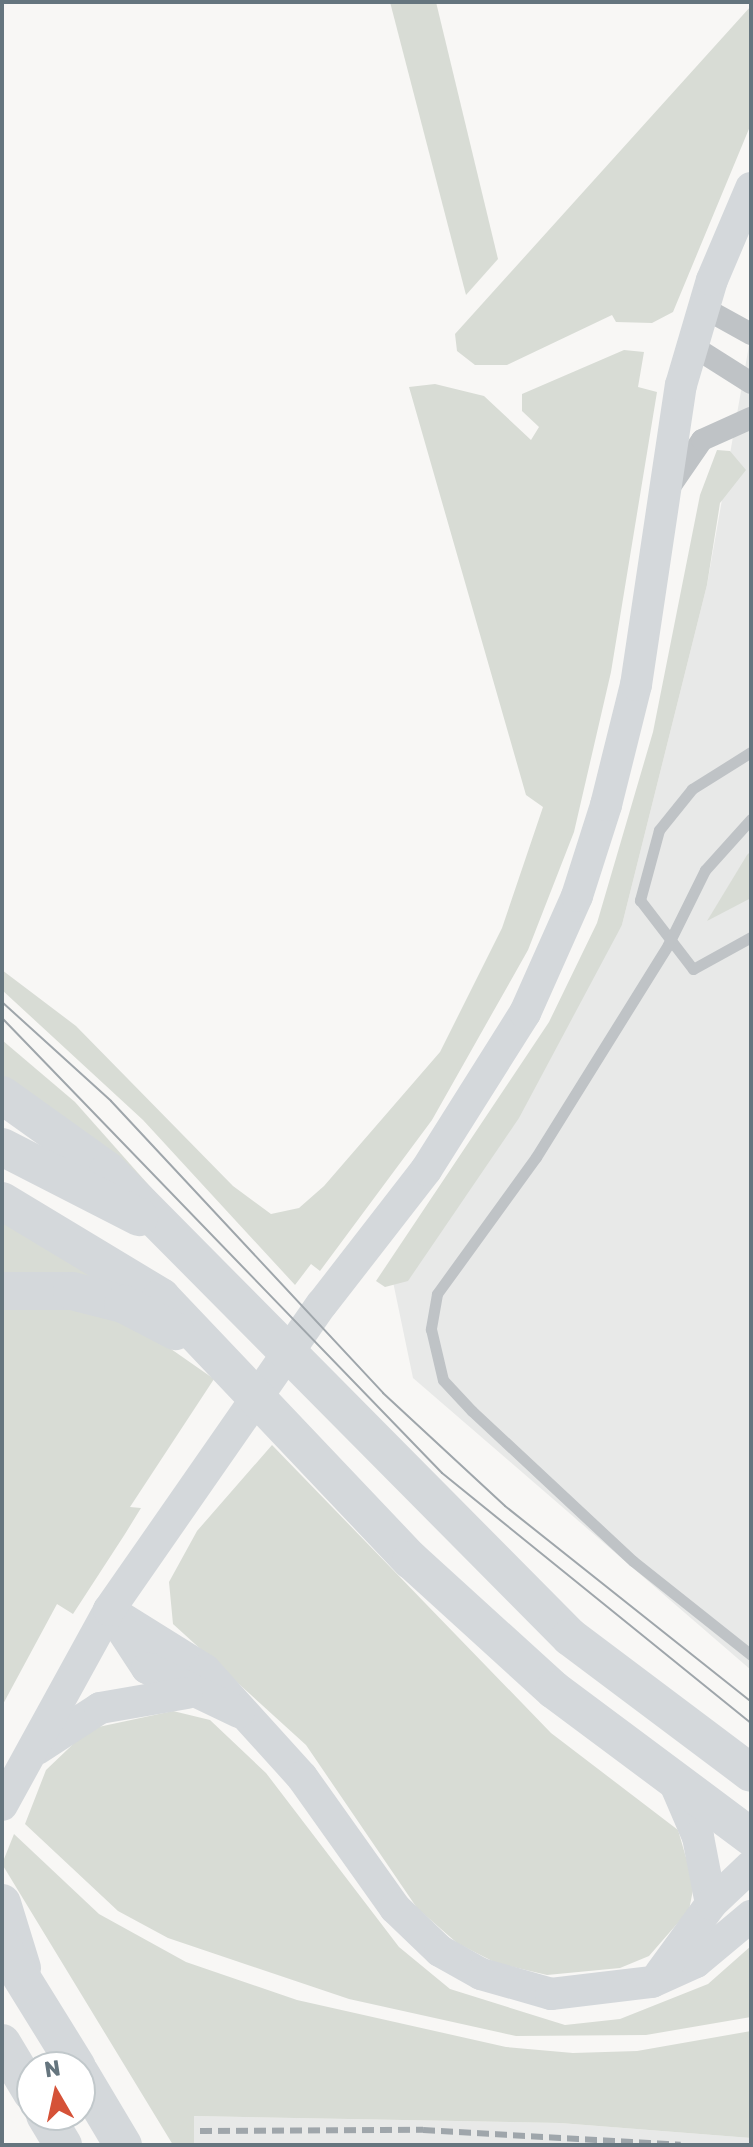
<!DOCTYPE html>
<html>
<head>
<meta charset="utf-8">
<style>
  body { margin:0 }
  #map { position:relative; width:753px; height:2147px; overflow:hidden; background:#f8f7f5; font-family:Rubik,sans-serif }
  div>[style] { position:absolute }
  .built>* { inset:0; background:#e8e9e8 }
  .green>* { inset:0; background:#d8dcd5 }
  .service>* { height:11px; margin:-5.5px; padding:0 5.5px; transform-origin:5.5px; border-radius:5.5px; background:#bfc3c6 }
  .minor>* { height:22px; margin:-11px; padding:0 11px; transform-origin:11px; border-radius:11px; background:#bfc3c6 }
  .secondary>* { height:32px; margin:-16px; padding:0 16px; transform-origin:16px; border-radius:16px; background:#d4d8db }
  .trunk>* { height:38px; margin:-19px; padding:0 19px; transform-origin:19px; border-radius:19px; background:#d4d8db }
  .tram>* { height:2px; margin:-1px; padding:0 1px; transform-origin:1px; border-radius:1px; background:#9fa6ab }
  .rail>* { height:6px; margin-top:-3px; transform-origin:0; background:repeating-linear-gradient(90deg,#9fa6ab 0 12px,transparent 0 18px) }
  span { translate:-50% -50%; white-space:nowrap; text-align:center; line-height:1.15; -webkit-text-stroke:8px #fff; paint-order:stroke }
  .frame { position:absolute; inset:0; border:4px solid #65757e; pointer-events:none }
  .north { position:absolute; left:16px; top:2051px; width:80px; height:80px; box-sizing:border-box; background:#fff; border:2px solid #c1c8cb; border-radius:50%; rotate:351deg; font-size:22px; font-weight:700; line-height:32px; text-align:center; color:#65757e }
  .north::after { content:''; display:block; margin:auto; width:28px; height:36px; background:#d55238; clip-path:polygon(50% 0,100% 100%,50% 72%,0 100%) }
</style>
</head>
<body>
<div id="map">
  <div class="built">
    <div style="clip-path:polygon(751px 334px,751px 1670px,413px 1378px,392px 1277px,622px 925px,707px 585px)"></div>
    <div style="clip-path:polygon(193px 2116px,560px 2123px,751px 2138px,751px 2145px,194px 2145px)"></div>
  </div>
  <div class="green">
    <div style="clip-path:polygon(390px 2px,436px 2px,498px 259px,466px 295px)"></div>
    <div style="clip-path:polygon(751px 6px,751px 124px,673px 312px,652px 323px,616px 322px,612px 315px,507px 365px,475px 365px,457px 351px,455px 334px)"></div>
    <div style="clip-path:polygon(624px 350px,644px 352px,638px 387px,657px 392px,611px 672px,574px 832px,528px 950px,432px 1120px,320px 1271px,311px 1264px,295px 1285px,143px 1120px,2px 990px,2px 970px,76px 1026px,233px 1186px,271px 1214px,299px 1208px,324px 1186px,440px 1052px,502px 928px,543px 807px,526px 795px,409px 387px,435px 384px,484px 396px,531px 440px,539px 427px,522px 411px,522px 394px)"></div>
    <div style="clip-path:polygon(717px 450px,730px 451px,746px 470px,720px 503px,707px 585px,622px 925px,519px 1118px,408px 1281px,385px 1287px,376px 1281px,549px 1022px,597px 923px,653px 732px,700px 495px)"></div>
    <div style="clip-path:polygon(751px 851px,751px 898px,707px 921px,747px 855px)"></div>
    <div style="clip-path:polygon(2px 1040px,75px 1102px,162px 1200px,2px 1079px)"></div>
    <div style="clip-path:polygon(2px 1215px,113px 1280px,2px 1277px)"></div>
    <div style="clip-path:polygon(2px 1305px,118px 1312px,214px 1379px,130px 1507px,141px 1508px,125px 1534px,73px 1614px,57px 1604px,2px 1706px)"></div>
    <div style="clip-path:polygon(272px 1445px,551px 1733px,678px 1830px,694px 1885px,689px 1910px,649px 1956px,620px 1968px,547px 1975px,496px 1963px,457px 1943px,417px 1908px,306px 1745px,173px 1624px,169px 1582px,197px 1531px)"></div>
    <div style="clip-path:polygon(173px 1711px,210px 1720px,266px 1773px,399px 1947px,450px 1989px,565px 2025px,620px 2019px,708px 1984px,751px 1946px,751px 2017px,646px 2035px,516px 2036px,349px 1999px,168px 1938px,118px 1911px,25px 1824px,46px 1770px,89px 1729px)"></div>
    <div style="clip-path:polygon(14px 1834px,99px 1914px,186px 1962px,297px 2000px,506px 2047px,573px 2053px,637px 2051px,751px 2031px,751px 2138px,560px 2123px,194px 2116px,194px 2145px,173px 2145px,2px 1864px)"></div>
  </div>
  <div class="service">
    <div style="left:751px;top:752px;width:70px;rotate:147.9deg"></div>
    <div style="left:692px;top:789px;width:53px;rotate:128.8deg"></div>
    <div style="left:659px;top:830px;width:73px;rotate:105.2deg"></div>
    <div style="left:640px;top:900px;width:87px;rotate:52.5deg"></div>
    <div style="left:693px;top:969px;width:66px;rotate:-28.9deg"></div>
    <div style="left:751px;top:819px;width:69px;rotate:132deg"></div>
    <div style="left:705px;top:870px;width:84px;rotate:116.3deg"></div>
    <div style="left:668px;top:945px;width:250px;rotate:121.9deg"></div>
    <div style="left:536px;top:1157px;width:169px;rotate:125.9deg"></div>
    <div style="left:437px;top:1294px;width:36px;rotate:100deg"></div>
    <div style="left:431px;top:1329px;width:52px;rotate:76.8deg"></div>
    <div style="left:443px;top:1380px;width:42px;rotate:46.9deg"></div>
    <div style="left:472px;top:1411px;width:220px;rotate:43deg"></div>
    <div style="left:633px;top:1561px;width:151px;rotate:38.5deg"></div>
  </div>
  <div class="minor">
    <div style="left:704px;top:308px;width:54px;rotate:29deg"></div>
    <div style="left:691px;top:345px;width:71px;rotate:32.3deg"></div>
    <div style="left:669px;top:488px;width:58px;rotate:-55.5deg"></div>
    <div style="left:702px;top:440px;width:54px;rotate:-24.2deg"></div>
  </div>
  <div class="secondary">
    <div style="left:109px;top:1610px;width:113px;rotate:32deg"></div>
    <div style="left:205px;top:1670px;width:144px;rotate:47.8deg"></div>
    <div style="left:302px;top:1777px;width:161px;rotate:54.6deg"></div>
    <div style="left:395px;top:1908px;width:62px;rotate:43.7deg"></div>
    <div style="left:440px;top:1951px;width:47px;rotate:29.3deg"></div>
    <div style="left:481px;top:1974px;width:73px;rotate:15.9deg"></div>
    <div style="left:551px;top:1994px;width:102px;rotate:-6.8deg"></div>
    <div style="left:652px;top:1982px;width:48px;rotate:-24.4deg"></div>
    <div style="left:696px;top:1962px;width:72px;rotate:-39.9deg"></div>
    <div style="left:109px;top:1610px;width:69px;rotate:56.8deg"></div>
    <div style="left:147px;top:1668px;width:102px;rotate:25.6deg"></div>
    <div style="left:37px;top:1749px;width:75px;rotate:-33.1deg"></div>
    <div style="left:100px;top:1708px;width:88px;rotate:-9.8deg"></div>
    <div style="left:676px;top:1786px;width:56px;rotate:66.7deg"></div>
    <div style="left:698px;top:1837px;width:68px;rotate:79deg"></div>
    <div style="left:2px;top:1805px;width:222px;rotate:-61.2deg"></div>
    <div style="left:109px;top:1610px;width:373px;rotate:-55.2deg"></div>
    <div style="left:322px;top:1304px;width:170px;rotate:-52.2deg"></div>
    <div style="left:426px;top:1170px;width:186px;rotate:-57.8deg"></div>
    <div style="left:525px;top:1013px;width:128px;rotate:-66deg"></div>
    <div style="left:577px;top:896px;width:96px;rotate:-72.3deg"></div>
    <div style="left:606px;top:805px;width:124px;rotate:-76deg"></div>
    <div style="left:636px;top:685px;width:303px;rotate:-81.5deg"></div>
    <div style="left:681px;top:385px;width:109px;rotate:-73.6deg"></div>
    <div style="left:712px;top:280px;width:100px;rotate:-67deg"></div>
    <div style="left:660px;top:1974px;width:87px;rotate:-53.9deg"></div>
    <div style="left:711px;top:1904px;width:55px;rotate:-43.5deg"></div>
  </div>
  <div class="trunk">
    <div style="left:2px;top:1095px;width:130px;rotate:35.6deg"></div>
    <div style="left:108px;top:1171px;width:656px;rotate:45.25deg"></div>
    <div style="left:570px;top:1637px;width:226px;rotate:36.9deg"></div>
    <div style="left:2px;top:1147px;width:154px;rotate:27.1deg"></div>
    <div style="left:2px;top:1201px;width:186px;rotate:31.1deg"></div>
    <div style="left:161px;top:1297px;width:363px;rotate:46.5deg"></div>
    <div style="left:411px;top:1560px;width:193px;rotate:42.3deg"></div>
    <div style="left:554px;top:1690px;width:246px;rotate:36.7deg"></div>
    <div style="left:2px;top:1291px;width:70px"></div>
    <div style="left:72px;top:1291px;width:53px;rotate:14.3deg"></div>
    <div style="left:123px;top:1304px;width:59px;rotate:27.4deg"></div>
    <div style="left:2px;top:1903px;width:68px;rotate:72.9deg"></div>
    <div style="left:2px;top:1946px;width:142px;rotate:58.2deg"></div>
    <div style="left:2px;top:2043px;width:58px;rotate:59deg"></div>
    <div style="left:80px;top:2073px;width:84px;rotate:59.2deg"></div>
    <div style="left:45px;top:2115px;width:35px;rotate:59deg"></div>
  </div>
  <div class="tram">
    <div style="left:2px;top:1002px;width:147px;rotate:42.2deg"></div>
    <div style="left:111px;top:1101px;width:399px;rotate:47deg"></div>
    <div style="left:383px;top:1393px;width:166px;rotate:42.8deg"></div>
    <div style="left:505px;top:1506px;width:315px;rotate:38.5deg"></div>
    <div style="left:2px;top:1018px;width:633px;rotate:45.96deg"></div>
    <div style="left:442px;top:1473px;width:397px;rotate:39deg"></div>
  </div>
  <div class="rail">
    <div style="left:200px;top:2131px;width:223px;rotate:-0.3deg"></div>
    <div style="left:423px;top:2130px;width:258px;rotate:3.3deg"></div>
  </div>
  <div class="frame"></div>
  <div class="north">N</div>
</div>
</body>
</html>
